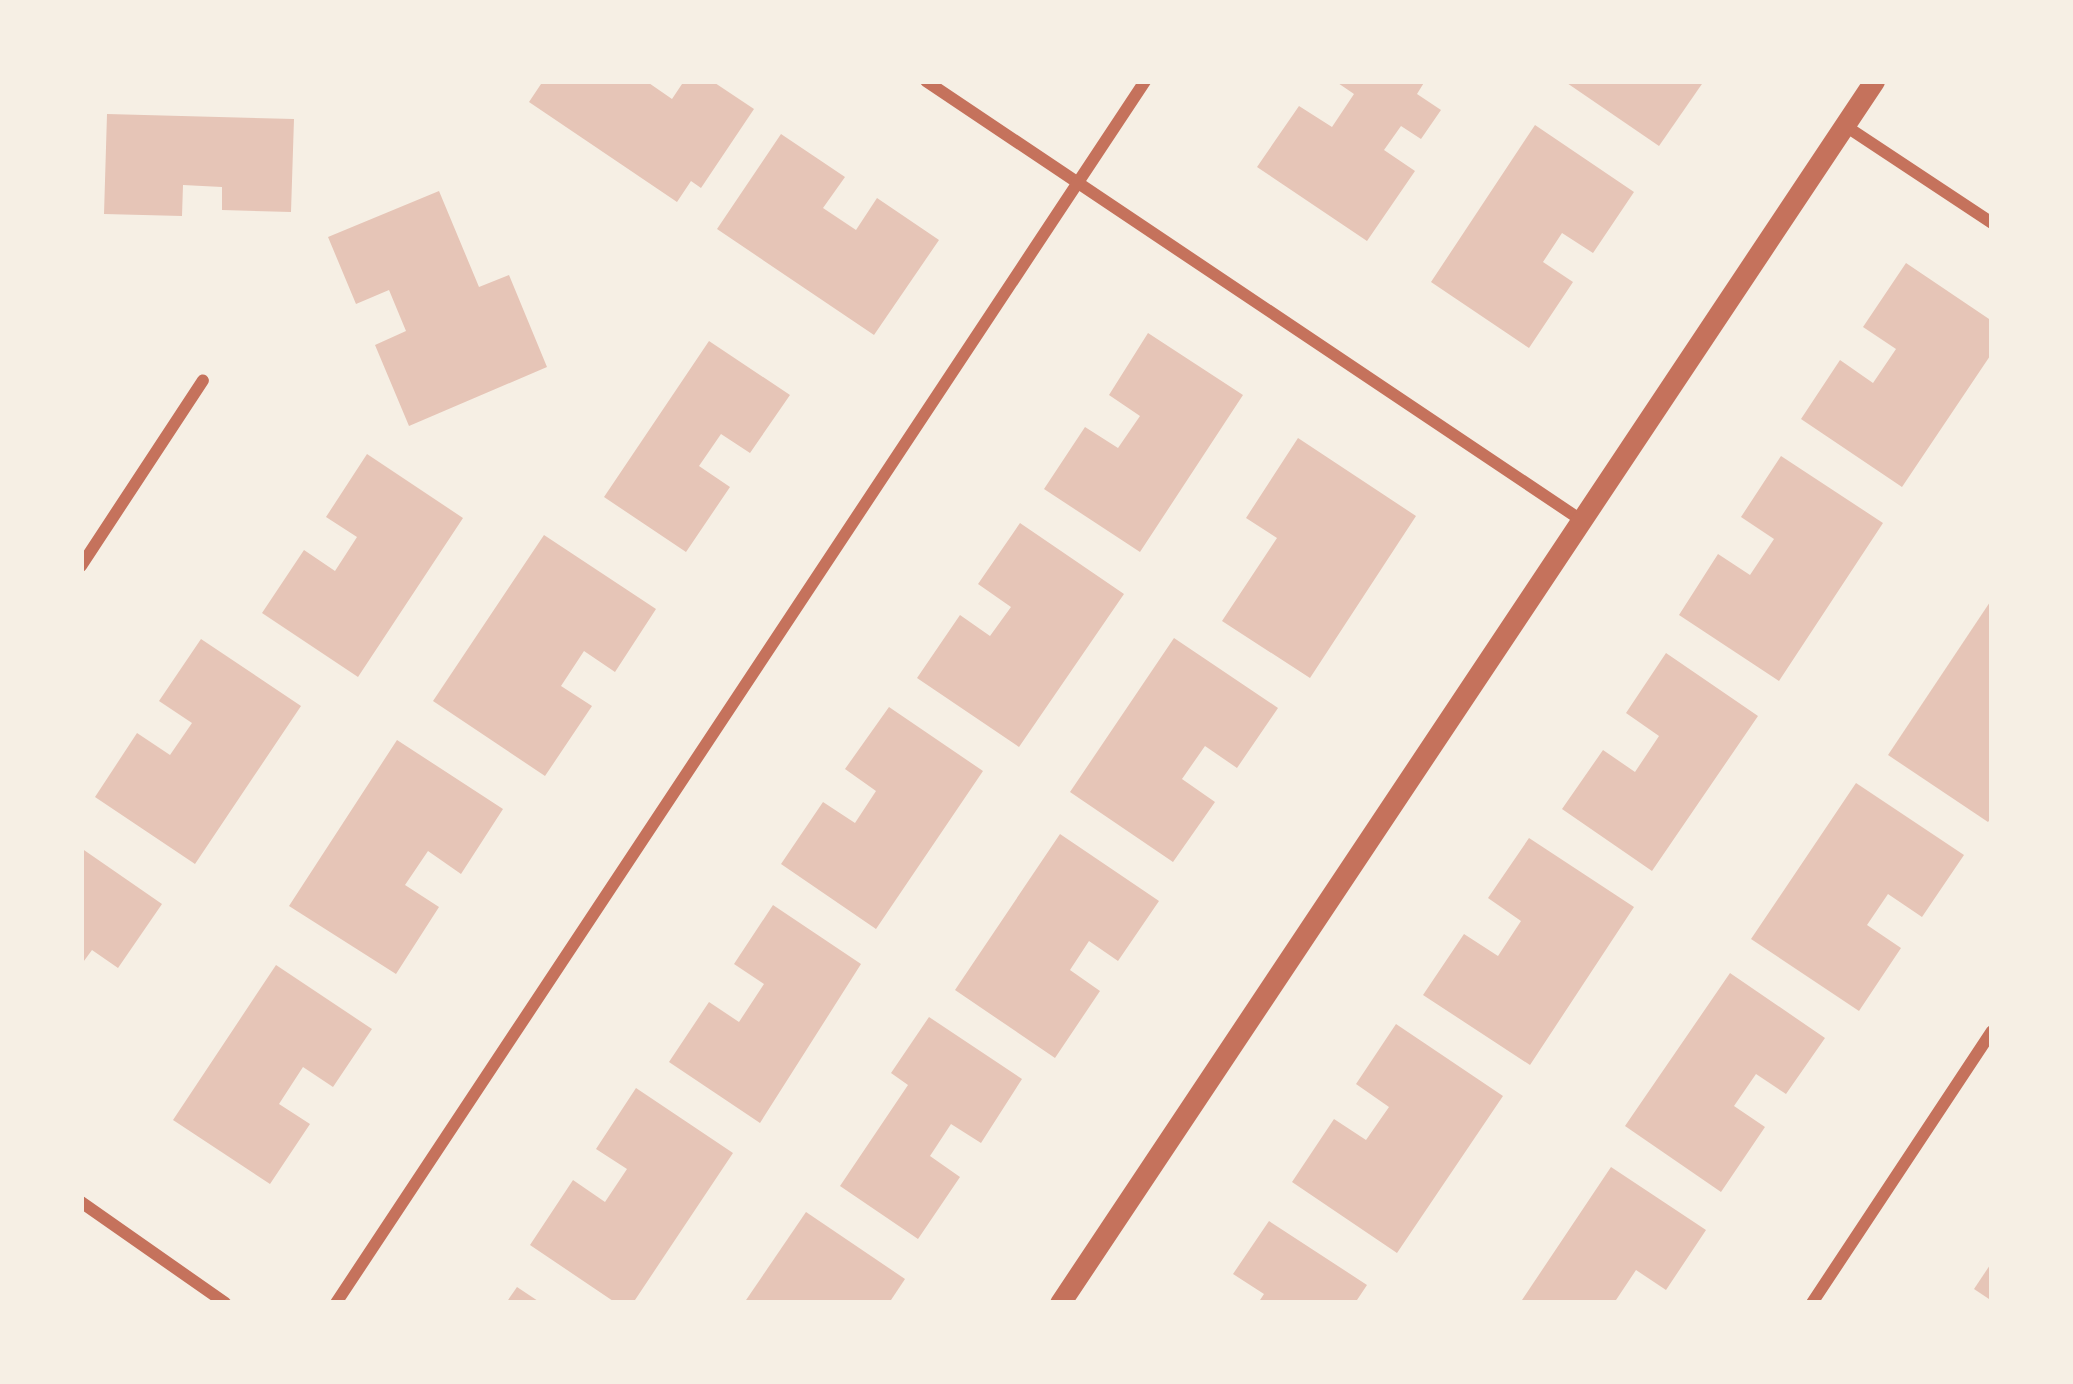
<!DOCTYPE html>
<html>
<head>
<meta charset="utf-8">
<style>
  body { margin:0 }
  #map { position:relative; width:2073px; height:1384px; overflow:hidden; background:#f6efe4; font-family:Barlow,sans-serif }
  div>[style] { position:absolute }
  .building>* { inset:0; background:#e6c5b7 }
  .minor>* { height:12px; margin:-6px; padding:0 6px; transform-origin:6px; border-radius:6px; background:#c5725c }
  .tertiary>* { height:21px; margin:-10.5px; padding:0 10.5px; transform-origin:10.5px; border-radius:10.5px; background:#c5725c }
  span { translate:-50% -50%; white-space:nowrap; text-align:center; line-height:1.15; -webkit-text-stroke:12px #f6efe4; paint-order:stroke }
  .frame { position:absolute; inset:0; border:84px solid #f6efe4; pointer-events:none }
</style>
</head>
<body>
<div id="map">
  <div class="building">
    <div style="clip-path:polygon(543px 81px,646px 81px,672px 99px,684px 81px,712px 81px,754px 109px,701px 188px,691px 181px,677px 202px,529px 102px)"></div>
    <div style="clip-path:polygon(1335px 81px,1425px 81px,1417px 94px,1441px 110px,1421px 139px,1401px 126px,1384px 150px,1415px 171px,1367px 241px,1257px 167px,1299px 106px,1332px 127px,1354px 94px)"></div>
    <div style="clip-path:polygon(1564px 81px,1704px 81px,1659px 146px)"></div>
    <div style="clip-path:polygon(107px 114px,294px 119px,291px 212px,222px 210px,222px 187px,183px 185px,182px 216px,104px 214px)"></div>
    <div style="clip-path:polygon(1535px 125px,1634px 192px,1593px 253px,1562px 233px,1543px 262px,1573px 282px,1529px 348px,1431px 282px)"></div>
    <div style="clip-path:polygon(781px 134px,845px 177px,823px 208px,856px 230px,877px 198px,939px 240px,874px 335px,717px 229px)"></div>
    <div style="clip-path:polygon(439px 191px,479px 287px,509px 275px,547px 367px,409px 426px,375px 345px,406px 331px,389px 290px,356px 304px,328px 237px)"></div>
    <div style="clip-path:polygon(1906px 263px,1992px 321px,1992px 353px,1902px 487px,1801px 419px,1840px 360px,1873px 383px,1896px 349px,1863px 327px)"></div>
    <div style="clip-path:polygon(1148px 333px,1243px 395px,1140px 552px,1044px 489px,1085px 427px,1118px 448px,1140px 416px,1109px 395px)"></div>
    <div style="clip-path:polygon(709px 341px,790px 395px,750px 453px,721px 434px,699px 466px,730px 487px,686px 552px,604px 497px)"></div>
    <div style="clip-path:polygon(1298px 438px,1416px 516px,1310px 678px,1222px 621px,1277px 538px,1246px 518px)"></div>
    <div style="clip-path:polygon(367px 454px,463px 518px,358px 677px,262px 613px,304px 550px,335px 571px,357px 537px,326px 517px)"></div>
    <div style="clip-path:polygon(1781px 456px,1883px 523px,1779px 681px,1679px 615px,1718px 554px,1750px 575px,1774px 539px,1741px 517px)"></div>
    <div style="clip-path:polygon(1020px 523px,1124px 594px,1019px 747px,917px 678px,960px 615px,990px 636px,1011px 607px,978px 584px)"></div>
    <div style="clip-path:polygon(544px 535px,656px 609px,615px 672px,584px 651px,561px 686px,592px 706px,545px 776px,433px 701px)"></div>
    <div style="clip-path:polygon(1992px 599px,1992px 817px,1988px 822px,1888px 755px)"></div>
    <div style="clip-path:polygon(1174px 638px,1278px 708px,1237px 768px,1205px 746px,1182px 779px,1215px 802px,1173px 862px,1070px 792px)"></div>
    <div style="clip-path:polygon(201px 639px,301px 706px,195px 864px,95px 797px,137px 733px,170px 755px,192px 723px,159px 701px)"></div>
    <div style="clip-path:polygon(1666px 653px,1758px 716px,1652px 871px,1562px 809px,1603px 750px,1635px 772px,1659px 736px,1626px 713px)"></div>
    <div style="clip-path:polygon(889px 707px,983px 771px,876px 929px,781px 864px,823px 802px,855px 823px,876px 791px,845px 769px)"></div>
    <div style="clip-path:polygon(397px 740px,503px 809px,461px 874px,428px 851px,405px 885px,439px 907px,396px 974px,289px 906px)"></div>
    <div style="clip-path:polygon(1856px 783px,1964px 855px,1922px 917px,1888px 894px,1867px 925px,1901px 948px,1859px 1011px,1751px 939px)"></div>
    <div style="clip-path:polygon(1060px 834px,1159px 901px,1118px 961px,1089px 941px,1070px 970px,1100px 991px,1055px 1058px,955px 990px)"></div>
    <div style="clip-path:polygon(1529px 838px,1634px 907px,1530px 1065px,1423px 995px,1464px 934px,1498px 956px,1521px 921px,1488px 898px)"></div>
    <div style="clip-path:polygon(81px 848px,162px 904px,118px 968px,92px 950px,81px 965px)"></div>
    <div style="clip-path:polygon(773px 905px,861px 964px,760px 1123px,669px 1062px,709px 1002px,739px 1022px,764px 984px,734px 964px)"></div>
    <div style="clip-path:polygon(276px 965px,372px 1029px,333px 1087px,303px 1067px,279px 1104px,310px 1124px,270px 1184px,173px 1120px)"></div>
    <div style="clip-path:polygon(1730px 973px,1825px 1038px,1786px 1094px,1756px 1074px,1734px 1106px,1765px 1127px,1721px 1192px,1625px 1126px)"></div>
    <div style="clip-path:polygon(929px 1017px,1022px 1079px,981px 1143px,951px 1124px,930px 1156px,960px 1177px,918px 1239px,840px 1186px,908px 1085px,891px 1073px)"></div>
    <div style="clip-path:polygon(1396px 1024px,1503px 1096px,1397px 1253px,1292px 1182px,1334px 1119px,1366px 1140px,1389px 1107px,1356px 1084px)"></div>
    <div style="clip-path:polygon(636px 1088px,733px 1153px,633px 1303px,616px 1303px,530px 1245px,573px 1180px,605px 1202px,627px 1169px,596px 1149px)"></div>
    <div style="clip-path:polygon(1611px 1167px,1706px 1230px,1666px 1290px,1636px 1270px,1614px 1303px,1520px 1303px)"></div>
    <div style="clip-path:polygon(806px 1212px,905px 1279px,889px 1303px,744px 1303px)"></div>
    <div style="clip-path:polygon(1269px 1221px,1367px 1285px,1355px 1303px,1258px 1303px,1264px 1294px,1233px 1274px)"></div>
    <div style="clip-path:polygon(1992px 1262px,1992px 1301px,1974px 1289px)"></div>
    <div style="clip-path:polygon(517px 1287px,541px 1303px,506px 1303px)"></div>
  </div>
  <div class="minor">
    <div style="left:926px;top:81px;width:789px;rotate:33.83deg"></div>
    <div style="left:1844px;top:125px;width:178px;rotate:33.5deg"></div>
    <div style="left:81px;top:566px;width:222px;rotate:-56.7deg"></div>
    <div style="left:81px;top:1202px;width:176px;rotate:35deg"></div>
    <div style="left:336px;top:1303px;width:1466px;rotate:-56.49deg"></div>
    <div style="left:1812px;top:1303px;width:326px;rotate:-56.5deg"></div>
  </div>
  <div class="tertiary">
    <div style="left:1060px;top:1303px;width:1468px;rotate:-56.33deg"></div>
  </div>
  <div class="frame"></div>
</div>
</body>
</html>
